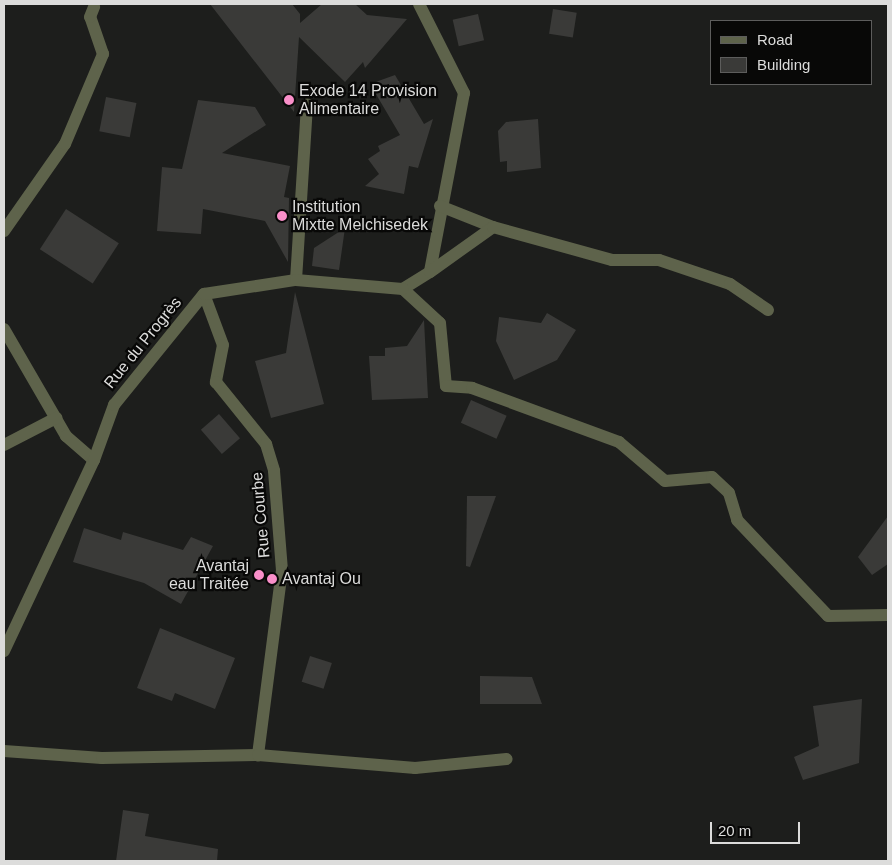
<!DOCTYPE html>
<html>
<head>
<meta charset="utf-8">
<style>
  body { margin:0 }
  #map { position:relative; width:892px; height:865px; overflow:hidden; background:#1d1e1c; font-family:Arial,sans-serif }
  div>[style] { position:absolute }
  .building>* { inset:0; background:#3a3a38; transform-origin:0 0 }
  .minor>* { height:12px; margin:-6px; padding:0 6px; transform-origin:6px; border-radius:6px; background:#5e634b }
  .dots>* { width:14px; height:14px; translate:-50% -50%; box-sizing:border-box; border:2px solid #080807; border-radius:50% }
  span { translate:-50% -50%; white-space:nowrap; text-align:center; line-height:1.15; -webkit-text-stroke:4.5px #080807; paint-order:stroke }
  .poi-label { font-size:16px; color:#dcdcdb }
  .left { translate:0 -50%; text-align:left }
  .right { translate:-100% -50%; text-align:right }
  .street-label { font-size:16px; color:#dcdcdb }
  .frame { position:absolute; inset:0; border:5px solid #dcdcdb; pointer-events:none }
  .legend { position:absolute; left:710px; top:20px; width:162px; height:65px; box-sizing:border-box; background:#080807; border:1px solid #5d5d5c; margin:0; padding:6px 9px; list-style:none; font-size:15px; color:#dcdcdb }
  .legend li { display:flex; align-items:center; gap:10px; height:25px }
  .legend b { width:25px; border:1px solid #5d5d5c }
  .scale { position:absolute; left:710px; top:822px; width:90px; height:22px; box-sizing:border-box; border:2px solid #dcdcdb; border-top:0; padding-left:6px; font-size:15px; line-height:18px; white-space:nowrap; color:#dcdcdb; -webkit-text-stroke:4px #080807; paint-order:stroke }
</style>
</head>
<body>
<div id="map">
  <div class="building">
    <div style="clip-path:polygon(210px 4px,292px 4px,300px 14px,300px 23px,322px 4px,355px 4px,367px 15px,407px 19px,365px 68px,363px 62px,345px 82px,299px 37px,294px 112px)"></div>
    <div style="left:553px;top:9px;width:24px;height:25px;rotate:9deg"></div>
    <div style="left:478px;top:14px;width:27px;height:26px;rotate:77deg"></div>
    <div style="clip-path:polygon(395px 75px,424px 124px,433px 119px,418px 168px,409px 166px,404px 194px,365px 186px,379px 174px,368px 159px,380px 151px,378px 146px,400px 135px,370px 84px)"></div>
    <div style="left:106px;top:97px;width:31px;height:35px;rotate:11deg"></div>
    <div style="clip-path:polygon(198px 100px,255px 107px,266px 125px,222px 153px,290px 166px,284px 197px,289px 198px,288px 262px,265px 221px,203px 209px,201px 234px,157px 231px,162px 167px,182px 169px)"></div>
    <div style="clip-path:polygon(538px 119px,541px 168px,507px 172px,507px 161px,500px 162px,498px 131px,506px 122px)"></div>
    <div style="left:66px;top:209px;width:63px;height:48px;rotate:33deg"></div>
    <div style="clip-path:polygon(345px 228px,339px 270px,312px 266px,314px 248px)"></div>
    <div style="clip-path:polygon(295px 292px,324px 404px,271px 418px,255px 361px,286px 353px)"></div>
    <div style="clip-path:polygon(547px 313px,576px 330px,557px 360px,514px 380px,496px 341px,499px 317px,541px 323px)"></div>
    <div style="clip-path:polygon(424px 320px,428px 398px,372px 400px,369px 356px,385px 356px,385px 348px,407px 346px)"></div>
    <div style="left:471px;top:400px;width:39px;height:25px;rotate:24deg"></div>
    <div style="left:219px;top:414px;width:32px;height:24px;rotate:49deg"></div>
    <div style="clip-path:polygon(467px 496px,496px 496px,470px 567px,466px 566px)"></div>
    <div style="clip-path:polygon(888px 516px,888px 564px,872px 575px,858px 557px)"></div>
    <div style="clip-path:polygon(84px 528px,121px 540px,123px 532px,183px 550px,191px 537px,213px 546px,181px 604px,144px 583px,73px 562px)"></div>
    <div style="clip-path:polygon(160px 628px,235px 658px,215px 709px,175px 693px,172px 701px,137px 688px)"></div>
    <div style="left:310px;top:656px;width:23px;height:27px;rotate:18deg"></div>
    <div style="clip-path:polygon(480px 676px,532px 677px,542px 704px,480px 704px)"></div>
    <div style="clip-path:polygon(862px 699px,859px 763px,803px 780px,794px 757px,819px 746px,813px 706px)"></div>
    <div style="clip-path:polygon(123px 810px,149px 814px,145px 836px,218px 849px,217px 861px,116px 861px)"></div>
  </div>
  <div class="minor">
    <div style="left:419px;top:4px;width:100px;rotate:63.2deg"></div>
    <div style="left:464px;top:93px;width:182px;rotate:100.8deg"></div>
    <div style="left:430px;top:272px;width:32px;rotate:148deg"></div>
    <div style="left:403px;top:289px;width:50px;rotate:42.6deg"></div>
    <div style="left:440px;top:323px;width:63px;rotate:84.6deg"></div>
    <div style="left:446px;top:386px;width:26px;rotate:4deg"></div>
    <div style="left:472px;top:388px;width:157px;rotate:20.2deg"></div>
    <div style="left:619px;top:442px;width:60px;rotate:40.3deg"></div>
    <div style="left:665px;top:481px;width:47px;rotate:-4.9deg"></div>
    <div style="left:712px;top:477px;width:23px;rotate:43deg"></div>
    <div style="left:729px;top:493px;width:28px;rotate:73deg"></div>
    <div style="left:737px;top:520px;width:132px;rotate:46.5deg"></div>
    <div style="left:828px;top:616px;width:60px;rotate:-1deg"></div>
    <div style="left:440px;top:206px;width:57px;rotate:21.6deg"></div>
    <div style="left:4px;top:231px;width:106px;rotate:-55deg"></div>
    <div style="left:65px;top:144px;width:98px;rotate:-67.1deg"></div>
    <div style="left:103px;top:54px;width:39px;rotate:-109deg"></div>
    <div style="left:90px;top:17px;width:11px;rotate:-68deg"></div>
    <div style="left:430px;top:272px;width:77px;rotate:-35.5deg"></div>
    <div style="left:493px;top:227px;width:123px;rotate:15.5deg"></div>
    <div style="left:612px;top:260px;width:47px"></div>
    <div style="left:659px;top:260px;width:75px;rotate:18.7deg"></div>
    <div style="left:730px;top:284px;width:46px;rotate:34.4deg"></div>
    <div style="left:296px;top:280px;width:176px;rotate:-86.4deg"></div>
    <div style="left:204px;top:294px;width:54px;rotate:69.6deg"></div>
    <div style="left:223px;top:345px;width:38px;rotate:101deg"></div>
    <div style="left:216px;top:382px;width:80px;rotate:51.1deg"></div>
    <div style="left:266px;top:444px;width:28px;rotate:73deg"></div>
    <div style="left:274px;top:471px;width:99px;rotate:85.4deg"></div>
    <div style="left:282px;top:570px;width:187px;rotate:97.4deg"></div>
    <div style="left:4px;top:329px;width:124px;rotate:59.9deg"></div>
    <div style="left:66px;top:436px;width:37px;rotate:41deg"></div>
    <div style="left:4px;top:445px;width:59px;rotate:-27.4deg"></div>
    <div style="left:4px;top:651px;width:211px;rotate:-64.8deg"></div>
    <div style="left:94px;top:460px;width:59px;rotate:-70deg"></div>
    <div style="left:114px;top:405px;width:143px;rotate:-51deg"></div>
    <div style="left:204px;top:294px;width:93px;rotate:-8.7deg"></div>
    <div style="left:296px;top:280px;width:107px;rotate:4.8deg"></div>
    <div style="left:4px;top:751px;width:98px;rotate:4.1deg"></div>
    <div style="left:102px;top:758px;width:156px;rotate:-1.1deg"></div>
    <div style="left:258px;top:755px;width:158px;rotate:4.7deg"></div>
    <div style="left:415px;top:768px;width:92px;rotate:-5.6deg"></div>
  </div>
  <div class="dots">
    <div style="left:289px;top:100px;background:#f98fc9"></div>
    <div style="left:282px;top:216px;background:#f98fc9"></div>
    <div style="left:259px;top:575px;background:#f98fc9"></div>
    <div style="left:272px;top:579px;background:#f98fc9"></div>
  </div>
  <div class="poi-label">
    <span class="left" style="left:299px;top:100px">Exode 14 Provision<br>Alimentaire</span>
    <span class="left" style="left:292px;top:216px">Institution<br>Mixtte Melchisedek</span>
    <span class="right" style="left:249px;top:575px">Avantaj<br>eau Traitée</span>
    <span class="left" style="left:282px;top:579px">Avantaj Ou</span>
  </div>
  <div class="street-label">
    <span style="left:143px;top:343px;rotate:-51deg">Rue du Progrès</span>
    <span style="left:261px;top:515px;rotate:-95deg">Rue Courbe</span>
  </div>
  <div class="frame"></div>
  <ul class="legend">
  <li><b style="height:6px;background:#5e634b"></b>Road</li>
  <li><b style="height:14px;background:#3a3a38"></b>Building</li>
  </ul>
  <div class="scale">20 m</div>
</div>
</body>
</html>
